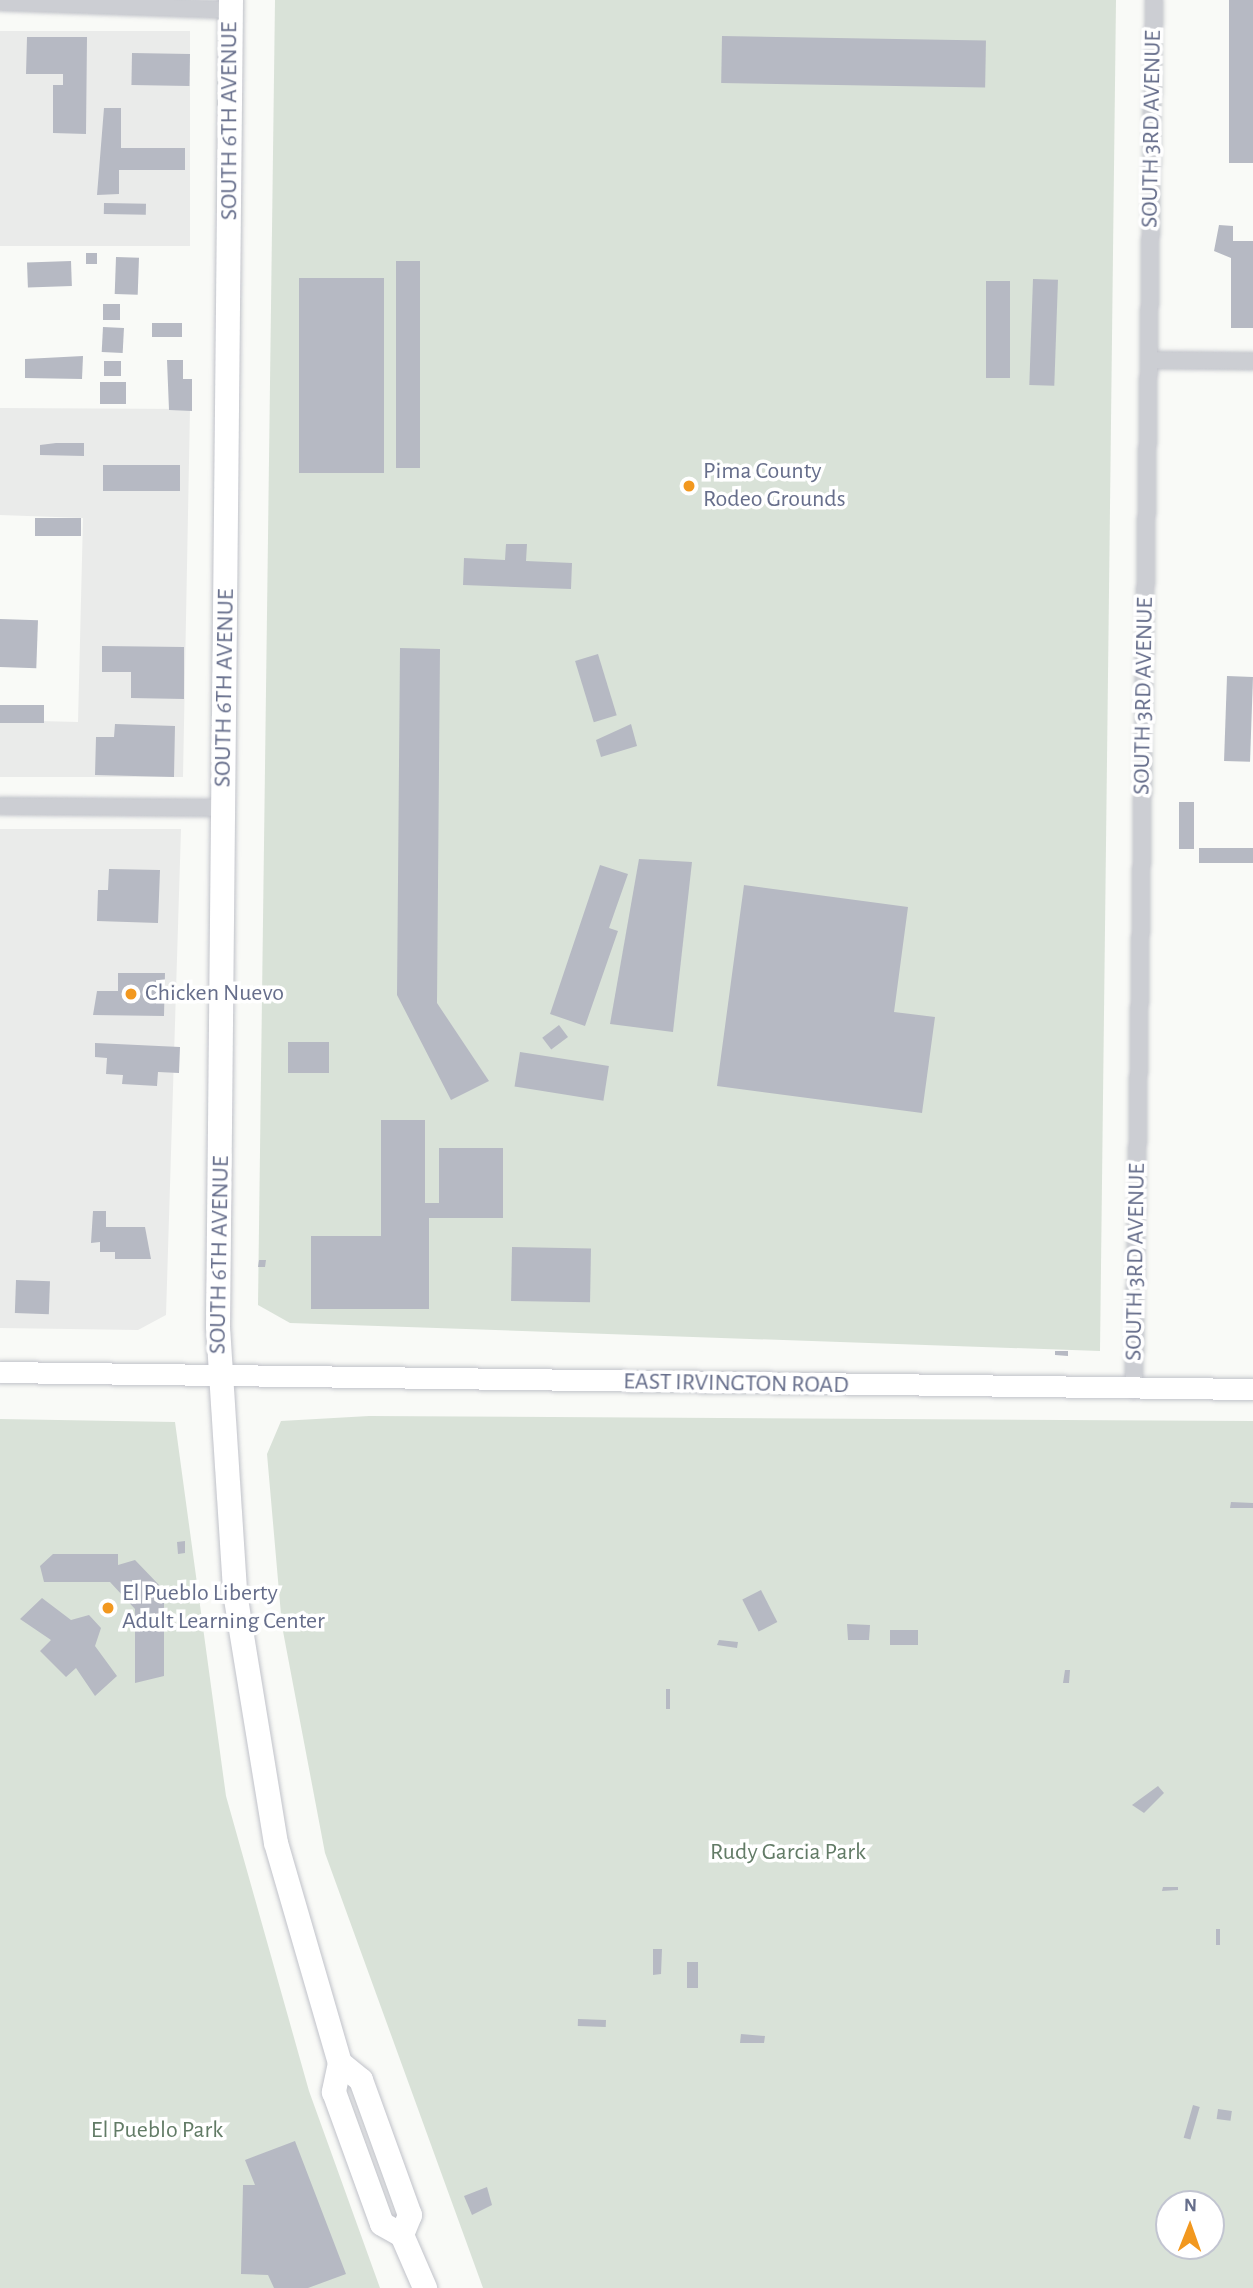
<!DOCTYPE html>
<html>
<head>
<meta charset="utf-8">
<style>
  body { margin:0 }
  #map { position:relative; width:1253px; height:2288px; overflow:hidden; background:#f9faf7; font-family:"Alegreya Sans",sans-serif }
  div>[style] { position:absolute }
  .built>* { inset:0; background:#eaebea; transform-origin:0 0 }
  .green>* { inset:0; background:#d9e2d8 }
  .building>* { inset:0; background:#b6b9c3; transform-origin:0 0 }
  .roads { filter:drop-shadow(0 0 2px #c0c2c9) drop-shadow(0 0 2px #c0c2c9) }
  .street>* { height:16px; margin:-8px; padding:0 8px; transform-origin:8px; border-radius:8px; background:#ccced3 }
  .secondary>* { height:21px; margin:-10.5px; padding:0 10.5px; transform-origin:10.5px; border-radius:10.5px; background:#fff }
  .primary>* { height:24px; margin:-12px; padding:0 12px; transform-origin:12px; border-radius:12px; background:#fff }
  .dots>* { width:19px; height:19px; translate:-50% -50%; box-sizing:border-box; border:4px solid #fff; border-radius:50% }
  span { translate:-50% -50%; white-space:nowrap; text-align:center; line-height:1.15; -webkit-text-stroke:7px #fff; paint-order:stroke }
  .street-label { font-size:24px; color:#666e8b }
  .poi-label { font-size:24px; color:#666e8b }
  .left { translate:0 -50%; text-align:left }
  .park-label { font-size:24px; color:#627b66 }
  .north { position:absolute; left:1155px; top:2190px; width:70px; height:70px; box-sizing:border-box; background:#fff; border:2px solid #c2c5d1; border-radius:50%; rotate:1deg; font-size:19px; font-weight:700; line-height:28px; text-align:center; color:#666e8b }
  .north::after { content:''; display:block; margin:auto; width:24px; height:32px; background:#f2981f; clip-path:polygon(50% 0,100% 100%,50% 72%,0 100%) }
</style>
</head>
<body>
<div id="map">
  <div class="built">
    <div style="left:0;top:31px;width:190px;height:215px"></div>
    <div style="clip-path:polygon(0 408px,190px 409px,183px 777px,0 777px,0 720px,78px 722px,83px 518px,0 515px)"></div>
    <div style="clip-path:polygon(0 829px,181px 829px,166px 1315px,138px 1330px,0 1328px)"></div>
  </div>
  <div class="green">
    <div style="clip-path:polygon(275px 0,1116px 0,1100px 1351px,290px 1323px,258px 1305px)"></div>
    <div style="clip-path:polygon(evenodd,369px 1416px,1253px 1421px,1253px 2288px,483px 2288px,325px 1853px,282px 1626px,267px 1454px,281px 1421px,369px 1416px,1169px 2204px,1211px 2204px,1211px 2246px,1169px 2246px,1169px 2204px)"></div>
    <div style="clip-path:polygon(0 1419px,175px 1422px,226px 1796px,309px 2091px,380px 2288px,0 2288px)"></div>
  </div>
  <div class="building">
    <div style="left:1229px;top:0;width:24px;height:163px"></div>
    <div style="left:722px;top:36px;width:264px;height:47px;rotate:1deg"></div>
    <div style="clip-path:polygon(27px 37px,87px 37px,86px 134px,53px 133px,53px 85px,63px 85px,63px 74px,26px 74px)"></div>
    <div style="left:132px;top:53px;width:58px;height:32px;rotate:1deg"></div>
    <div style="clip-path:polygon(104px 108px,121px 108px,121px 148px,185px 148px,185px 170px,119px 170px,119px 194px,97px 195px)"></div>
    <div style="left:104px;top:203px;width:42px;height:11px;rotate:1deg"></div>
    <div style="clip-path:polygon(1219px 225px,1233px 226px,1233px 241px,1253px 241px,1253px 328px,1231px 328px,1231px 258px,1214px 251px)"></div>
    <div style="left:86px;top:253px;width:11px;height:11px"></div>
    <div style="left:116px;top:257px;width:23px;height:37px;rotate:2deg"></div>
    <div style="left:71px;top:261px;width:25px;height:44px;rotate:88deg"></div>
    <div style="left:396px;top:261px;width:24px;height:207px"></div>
    <div style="left:299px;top:278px;width:85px;height:195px"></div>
    <div style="left:1033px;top:279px;width:25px;height:106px;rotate:2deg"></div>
    <div style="left:986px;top:281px;width:24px;height:97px"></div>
    <div style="left:103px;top:304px;width:17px;height:16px"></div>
    <div style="left:152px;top:323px;width:30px;height:14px"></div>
    <div style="left:103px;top:327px;width:21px;height:25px;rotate:3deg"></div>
    <div style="clip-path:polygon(83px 356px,82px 379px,25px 378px,25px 359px)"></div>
    <div style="clip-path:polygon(167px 360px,183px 360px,183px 379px,192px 379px,192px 411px,169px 410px)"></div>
    <div style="left:104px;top:361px;width:17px;height:15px"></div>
    <div style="left:100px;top:382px;width:26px;height:22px"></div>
    <div style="clip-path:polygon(56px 443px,84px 443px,84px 456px,40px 455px,40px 445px)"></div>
    <div style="left:103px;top:465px;width:77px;height:26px"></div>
    <div style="left:81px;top:518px;width:18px;height:46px;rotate:90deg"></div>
    <div style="clip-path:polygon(506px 544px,527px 544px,526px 561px,572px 563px,571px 589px,463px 585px,464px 558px,505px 560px)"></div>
    <div style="left:0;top:619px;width:38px;height:48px;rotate:2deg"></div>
    <div style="clip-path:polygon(102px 646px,184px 647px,184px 699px,131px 698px,131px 672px,102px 672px)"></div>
    <div style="clip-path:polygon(400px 648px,440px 649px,437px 1003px,489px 1081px,451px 1100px,397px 995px)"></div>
    <div style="left:598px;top:654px;width:64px;height:24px;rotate:73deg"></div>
    <div style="left:1227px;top:676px;width:26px;height:85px;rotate:2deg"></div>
    <div style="left:0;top:705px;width:44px;height:18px"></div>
    <div style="clip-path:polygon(115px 724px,175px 726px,174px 777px,95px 775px,96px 737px,114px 737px)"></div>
    <div style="clip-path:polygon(631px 724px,637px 746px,601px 757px,596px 740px)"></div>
    <div style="left:1179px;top:802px;width:15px;height:47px"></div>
    <div style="left:1199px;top:848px;width:54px;height:15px"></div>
    <div style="clip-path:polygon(639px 859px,692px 862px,673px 1032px,610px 1024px)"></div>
    <div style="clip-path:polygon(600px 865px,628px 874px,609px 928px,618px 931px,585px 1026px,550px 1014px)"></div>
    <div style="clip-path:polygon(109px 869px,160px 870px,158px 923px,97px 921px,98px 890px,108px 890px)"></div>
    <div style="clip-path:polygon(744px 885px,908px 907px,894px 1012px,935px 1017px,922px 1113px,717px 1086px)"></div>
    <div style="clip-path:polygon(118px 973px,165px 973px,164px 1016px,93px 1015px,97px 991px,118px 991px)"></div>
    <div style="left:559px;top:1025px;width:15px;height:21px;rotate:53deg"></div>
    <div style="left:288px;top:1042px;width:41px;height:31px"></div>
    <div style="clip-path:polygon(95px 1043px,180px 1047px,179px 1073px,158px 1072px,157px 1086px,122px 1084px,123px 1075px,106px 1074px,107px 1058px,95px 1057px)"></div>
    <div style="left:520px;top:1052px;width:90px;height:35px;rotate:9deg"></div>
    <div style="clip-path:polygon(381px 1120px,425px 1120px,425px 1203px,439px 1203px,439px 1148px,503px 1148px,503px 1218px,429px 1218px,429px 1309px,311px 1309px,311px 1236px,381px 1236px)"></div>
    <div style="clip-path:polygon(93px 1211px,106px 1211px,106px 1227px,145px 1227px,151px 1259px,115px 1259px,115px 1252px,100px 1252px,100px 1242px,91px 1243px)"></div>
    <div style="left:512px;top:1247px;width:79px;height:54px;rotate:1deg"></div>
    <div style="clip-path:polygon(259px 1260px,266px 1260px,265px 1267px,258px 1267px)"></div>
    <div style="left:16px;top:1280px;width:34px;height:33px;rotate:2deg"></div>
    <div style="clip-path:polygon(1055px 1351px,1068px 1351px,1068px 1356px,1055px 1355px)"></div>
    <div style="clip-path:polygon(1231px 1502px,1253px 1503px,1253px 1508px,1230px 1508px)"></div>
    <div style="clip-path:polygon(185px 1541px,185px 1553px,178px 1554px,177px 1542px)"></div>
    <div style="clip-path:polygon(53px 1554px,118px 1554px,118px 1565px,135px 1560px,160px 1586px,154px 1601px,164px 1601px,164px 1676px,135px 1683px,135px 1609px,110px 1582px,44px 1582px,40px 1566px)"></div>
    <div style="left:761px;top:1590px;width:36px;height:21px;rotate:63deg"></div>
    <div style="clip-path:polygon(42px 1598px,71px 1620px,89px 1615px,101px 1628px,95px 1646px,117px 1676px,95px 1696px,76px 1668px,66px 1677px,40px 1651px,51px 1640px,20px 1619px)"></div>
    <div style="clip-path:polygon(847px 1624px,870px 1625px,869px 1640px,848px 1640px)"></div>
    <div style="left:890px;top:1630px;width:28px;height:15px"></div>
    <div style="clip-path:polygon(719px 1640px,738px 1642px,737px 1648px,717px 1645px)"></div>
    <div style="clip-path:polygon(1065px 1670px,1070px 1670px,1069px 1683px,1063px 1683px)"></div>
    <div style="left:666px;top:1689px;width:4px;height:20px"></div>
    <div style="clip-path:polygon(1158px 1786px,1164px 1793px,1144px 1813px,1132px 1805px)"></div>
    <div style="clip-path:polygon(1163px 1887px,1178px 1887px,1178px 1890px,1162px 1891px)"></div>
    <div style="left:1216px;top:1929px;width:4px;height:16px"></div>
    <div style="clip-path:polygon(653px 1949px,662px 1949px,661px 1974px,653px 1975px)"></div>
    <div style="left:687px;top:1962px;width:11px;height:26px"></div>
    <div style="left:578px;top:2019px;width:28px;height:7px;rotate:2deg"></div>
    <div style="clip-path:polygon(741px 2034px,765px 2036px,764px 2043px,740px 2043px)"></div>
    <div style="left:1193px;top:2105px;width:7px;height:34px;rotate:16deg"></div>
    <div style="left:1218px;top:2109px;width:14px;height:10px;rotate:8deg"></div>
    <div style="clip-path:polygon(295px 2141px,346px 2274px,308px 2288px,274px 2288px,268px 2275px,241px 2274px,243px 2185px,255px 2185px,245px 2160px)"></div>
    <div style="clip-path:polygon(487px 2187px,492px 2205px,472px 2215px,464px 2196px)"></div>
  </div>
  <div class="roads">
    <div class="street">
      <div style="left:0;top:2px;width:231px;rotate:2deg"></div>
      <div style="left:1149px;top:360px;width:104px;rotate:0.6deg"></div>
      <div style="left:0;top:806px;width:223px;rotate:0.5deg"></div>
      <div style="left:1134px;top:1391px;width:1391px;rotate:-89.18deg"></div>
    </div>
    <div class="secondary">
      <div style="left:0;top:1372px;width:1253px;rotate:0.78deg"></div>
    </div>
    <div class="primary">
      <div style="left:231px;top:0;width:1327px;rotate:90.56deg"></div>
      <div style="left:218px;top:1327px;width:267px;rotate:86.3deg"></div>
      <div style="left:235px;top:1593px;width:253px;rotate:80.7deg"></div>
      <div style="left:276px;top:1843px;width:229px;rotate:73.8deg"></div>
      <div style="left:340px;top:2063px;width:30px;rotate:102deg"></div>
      <div style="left:334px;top:2092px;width:140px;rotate:70deg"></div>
      <div style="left:382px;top:2224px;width:23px;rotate:29deg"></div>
      <div style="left:402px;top:2235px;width:58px;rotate:66.5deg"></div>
      <div style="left:340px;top:2063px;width:27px;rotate:39deg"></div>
      <div style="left:361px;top:2080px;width:144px;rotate:70.1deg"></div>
      <div style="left:410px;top:2215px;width:22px;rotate:112deg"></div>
    </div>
  </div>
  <div class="dots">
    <div style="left:689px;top:486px;background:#f2981f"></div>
    <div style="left:131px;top:994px;background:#f2981f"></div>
    <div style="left:108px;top:1608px;background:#f2981f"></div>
  </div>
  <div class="street-label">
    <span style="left:230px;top:121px;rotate:-90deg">SOUTH 6TH AVENUE</span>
    <span style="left:1152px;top:129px;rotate:-89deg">SOUTH 3RD AVENUE</span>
    <span style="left:225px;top:688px;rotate:-89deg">SOUTH 6TH AVENUE</span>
    <span style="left:1144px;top:696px;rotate:-89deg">SOUTH 3RD AVENUE</span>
    <span style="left:220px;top:1255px;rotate:-89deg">SOUTH 6TH AVENUE</span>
    <span style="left:1136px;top:1262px;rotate:-89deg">SOUTH 3RD AVENUE</span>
    <span style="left:736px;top:1384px;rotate:1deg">EAST IRVINGTON ROAD</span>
  </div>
  <div class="poi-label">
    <span class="left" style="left:703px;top:486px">Pima County<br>Rodeo Grounds</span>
    <span class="left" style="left:145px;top:994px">Chicken Nuevo</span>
    <span class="left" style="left:122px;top:1608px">El Pueblo Liberty<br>Adult Learning Center</span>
  </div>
  <div class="park-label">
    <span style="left:788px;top:1853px">Rudy Garcia Park</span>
    <span style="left:157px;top:2131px">El Pueblo Park</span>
  </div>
  <div class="north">N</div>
</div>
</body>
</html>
